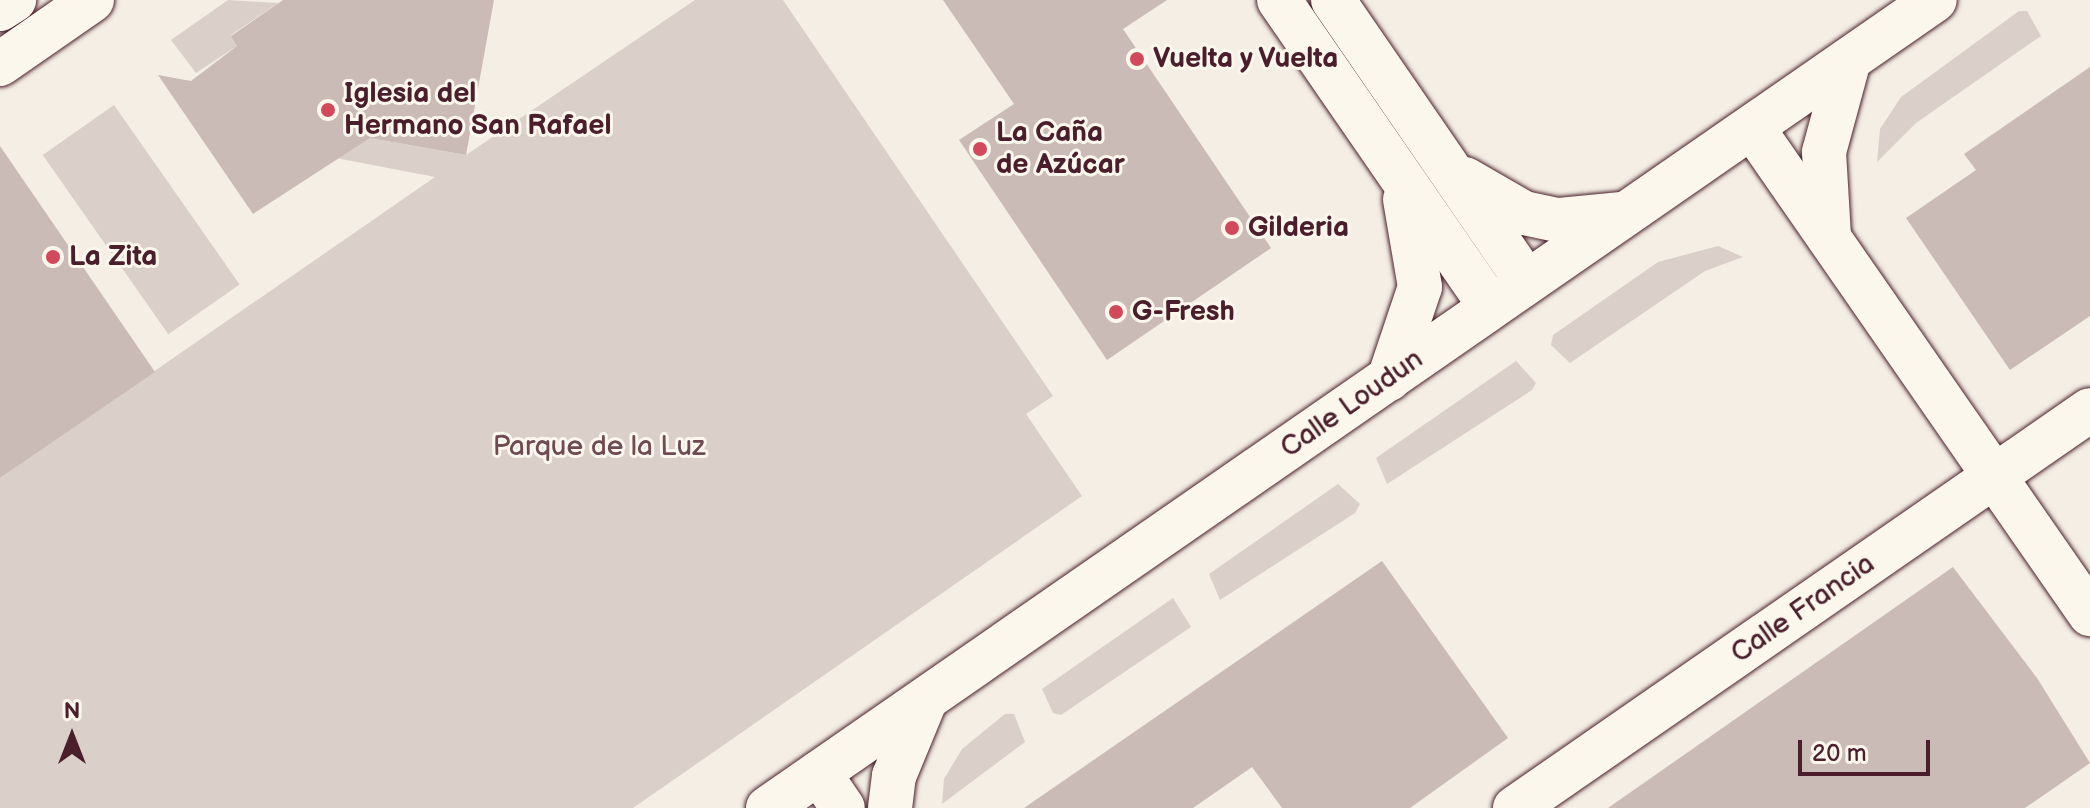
<!DOCTYPE html>
<html>
<head>
<meta charset="utf-8">
<style>
  body { margin:0 }
  #map { position:relative; width:2090px; height:808px; overflow:hidden; background:#f4eee4; font-family:"Balsamiq Sans",sans-serif }
  div>[style] { position:absolute }
  .green>* { inset:0; background:#dbd0c9; transform-origin:0 0 }
  .building>* { inset:0; background:#cabbb6 }
  .roads { filter:drop-shadow(0 0 2px #4a1f2b) drop-shadow(0 0 2px #4a1f2b) }
  .minor>* { height:44px; margin:-22px; padding:0 22px; transform-origin:22px; border-radius:22px; background:#fbf7ec }
  .dots>* { width:22px; height:22px; translate:-50% -50%; box-sizing:border-box; border:4px solid #fbf7ec; border-radius:50% }
  span { translate:-50% -50%; white-space:nowrap; text-align:center; line-height:1.15; -webkit-text-stroke:6px #fbf7ec; paint-order:stroke }
  .poi-label { font-size:28px; color:#4a1f2b; font-weight:700 }
  .left { translate:0 -50%; text-align:left }
  .street-label { font-size:28px; color:#4a1f2b }
  .park-label { font-size:28px; color:#6e4b52 }
  .north { position:absolute; left:32px; top:696px; width:80px; height:80px; -webkit-text-stroke:6px #fbf7ec; paint-order:stroke; rotate:0deg; font-size:22px; font-weight:700; line-height:32px; text-align:center; color:#4a1f2b }
  .north::after { content:''; display:block; margin:auto; width:28px; height:36px; background:#4a1f2b; clip-path:polygon(50% 0,100% 100%,50% 72%,0 100%) }
  .scale { position:absolute; left:1798px; top:740px; width:132px; height:36px; box-sizing:border-box; border:4px solid #4a1f2b; border-top:0; padding-left:10px; font-size:24px; line-height:28px; white-space:nowrap; color:#4a1f2b; -webkit-text-stroke:6px #fbf7ec; paint-order:stroke }
</style>
</head>
<body>
<div id="map">
  <div class="green">
    <div style="clip-path:polygon(228px 0,278px 3px,231px 35px,237px 46px,196px 73px,171px 40px)"></div>
    <div style="clip-path:polygon(695px 0,783px 0,1053px 396px,1026px 414px,1082px 496px,633px 808px,0 808px,0 478px,435px 177px,336px 158px,370px 138px,466px 155px)"></div>
    <div style="clip-path:polygon(2019px 11px,2027px 11px,2041px 36px,1916px 123px,1877px 162px,1880px 129px,1901px 97px)"></div>
    <div style="left:114px;top:105px;width:219px;height:87px;rotate:55deg"></div>
    <div style="clip-path:polygon(1718px 246px,1743px 257px,1705px 271px,1570px 363px,1551px 345px,1553px 335px,1658px 262px)"></div>
    <div style="clip-path:polygon(1516px 361px,1536px 383px,1532px 390px,1387px 484px,1376px 458px)"></div>
    <div style="clip-path:polygon(1338px 484px,1360px 504px,1355px 513px,1220px 600px,1209px 574px)"></div>
    <div style="clip-path:polygon(1173px 598px,1191px 627px,1061px 715px,1053px 713px,1042px 689px)"></div>
    <div style="clip-path:polygon(1005px 714px,1014px 714px,1025px 742px,942px 804px,944px 779px,962px 749px)"></div>
  </div>
  <div class="building">
    <div style="clip-path:polygon(283px 0,494px 0,466px 155px,370px 138px,253px 214px,158px 75px,191px 81px,237px 46px,231px 36px)"></div>
    <div style="clip-path:polygon(943px 0,1167px 0,1123px 29px,1271px 248px,1107px 360px,959px 140px,1014px 104px)"></div>
    <div style="clip-path:polygon(2090px 67px,2090px 316px,2010px 370px,1906px 218px,1976px 170px,1964px 154px)"></div>
    <div style="clip-path:polygon(0 146px,155px 372px,0 478px)"></div>
    <div style="clip-path:polygon(1382px 561px,1508px 738px,1410px 808px,1282px 808px,1252px 767px,1193px 808px,1024px 808px)"></div>
    <div style="clip-path:polygon(1953px 567px,2037px 678px,2090px 763px,2025px 808px,1608px 808px)"></div>
  </div>
  <div class="roads">
    <div class="minor">
      <div style="left:1279px;top:0;width:373px;rotate:55.4deg"></div>
      <div style="left:1333px;top:0;width:342px;rotate:55.5deg"></div>
      <div style="left:0;top:9px;width:17px;rotate:-33deg"></div>
      <div style="left:0;top:64px;width:112px;rotate:-34.8deg"></div>
      <div style="left:1752px;top:127px;width:593px;rotate:55.24deg"></div>
      <div style="left:1465px;top:179px;width:68px;rotate:30deg"></div>
      <div style="left:1524px;top:213px;width:35px;rotate:12deg"></div>
      <div style="left:1558px;top:220px;width:63px;rotate:-5.4deg"></div>
      <div style="left:1829px;top:236px;width:84px;rotate:-93.4deg"></div>
      <div style="left:1824px;top:152px;width:95px;rotate:-74.8deg"></div>
      <div style="left:1389px;top:379px;width:97px;rotate:-71.4deg"></div>
      <div style="left:1420px;top:287px;width:89px;rotate:-99.7deg"></div>
      <div style="left:819px;top:773px;width:42px;rotate:55.6deg"></div>
      <div style="left:768px;top:808px;width:1419px;rotate:-34.7deg"></div>
      <div style="left:890px;top:808px;width:32px;rotate:-83deg"></div>
      <div style="left:894px;top:776px;width:81px;rotate:-67.5deg"></div>
      <div style="left:1515px;top:808px;width:699px;rotate:-34.69deg"></div>
    </div>
  </div>
  <div class="dots">
    <div style="left:1137px;top:59px;background:#d1495b"></div>
    <div style="left:328px;top:110px;background:#d1495b"></div>
    <div style="left:980px;top:149px;background:#d1495b"></div>
    <div style="left:1232px;top:228px;background:#d1495b"></div>
    <div style="left:53px;top:257px;background:#d1495b"></div>
    <div style="left:1116px;top:312px;background:#d1495b"></div>
  </div>
  <div class="poi-label">
    <span class="left" style="left:1153px;top:59px">Vuelta y Vuelta</span>
    <span class="left" style="left:344px;top:110px">Iglesia del<br>Hermano San Rafael</span>
    <span class="left" style="left:996px;top:149px">La Caña<br>de Azúcar</span>
    <span class="left" style="left:1248px;top:228px">Gilderia</span>
    <span class="left" style="left:69px;top:257px">La Zita</span>
    <span class="left" style="left:1132px;top:312px">G-Fresh</span>
  </div>
  <div class="street-label">
    <span style="left:1352px;top:404px;rotate:-35deg">Calle Loudun</span>
    <span style="left:1803px;top:609px;rotate:-35deg">Calle Francia</span>
  </div>
  <div class="park-label">
    <span style="left:599px;top:447px">Parque de la Luz</span>
  </div>
  <div class="north">N</div>
  <div class="scale">20 m</div>
</div>
</body>
</html>
